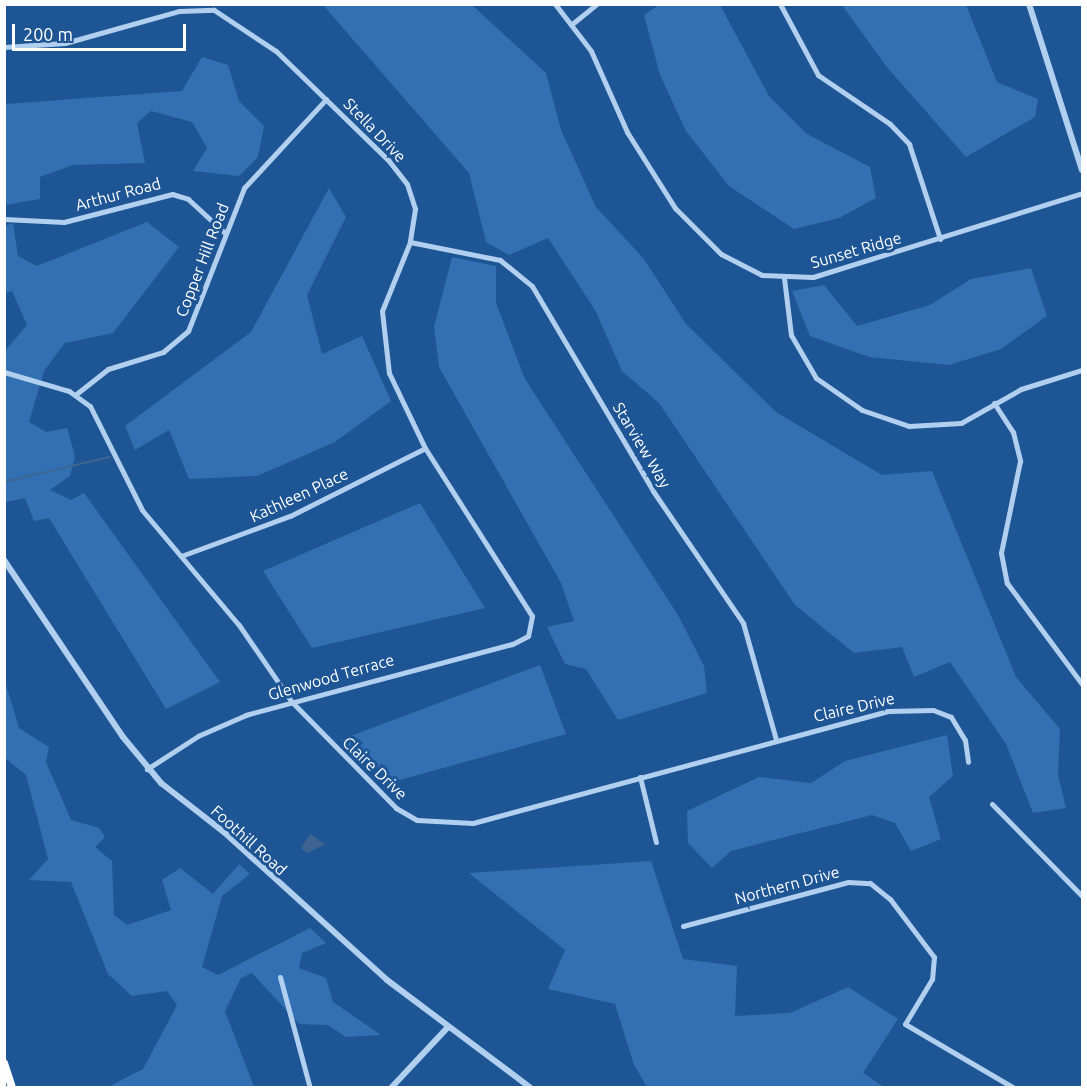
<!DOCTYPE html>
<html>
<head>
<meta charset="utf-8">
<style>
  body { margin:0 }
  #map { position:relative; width:1087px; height:1092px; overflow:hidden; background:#1e5595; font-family:Ubuntu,sans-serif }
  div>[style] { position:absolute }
  .green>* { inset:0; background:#3270b3 }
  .water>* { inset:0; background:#3e6592 }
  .stream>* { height:1.5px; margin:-0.75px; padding:0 0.75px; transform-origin:0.75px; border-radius:0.75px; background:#3e6592 }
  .minor>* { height:5px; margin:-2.5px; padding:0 2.5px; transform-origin:2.5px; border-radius:2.5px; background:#b1cfef }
  .tertiary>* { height:6px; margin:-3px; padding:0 3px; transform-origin:3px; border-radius:3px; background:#b1cfef }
  .trunk>* { height:8px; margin:-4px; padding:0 4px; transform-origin:4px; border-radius:4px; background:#fcfeff }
  span { translate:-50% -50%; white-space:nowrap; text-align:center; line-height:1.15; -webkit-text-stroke:6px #1e5595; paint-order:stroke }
  .street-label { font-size:16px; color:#fff }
  .frame { position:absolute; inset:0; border:6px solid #fff; pointer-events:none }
  .scale { position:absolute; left:12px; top:24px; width:174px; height:27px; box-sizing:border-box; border:3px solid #fff; border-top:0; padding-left:8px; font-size:18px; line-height:21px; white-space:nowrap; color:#fff; -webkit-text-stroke:4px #1e5595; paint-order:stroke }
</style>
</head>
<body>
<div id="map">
  <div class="green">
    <div style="clip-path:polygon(660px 4px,720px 5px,769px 96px,807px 134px,870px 167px,876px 198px,839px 218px,794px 229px,729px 186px,686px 131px,660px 75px,644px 15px)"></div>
    <div style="clip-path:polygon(323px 5px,472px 5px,546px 73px,561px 130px,596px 207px,644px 259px,686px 324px,776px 412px,882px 475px,932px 471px,1016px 677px,1060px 729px,1058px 775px,1066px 808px,1033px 813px,1006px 744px,950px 662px,914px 677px,902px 647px,854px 653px,795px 605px,659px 403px,622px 371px,595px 310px,548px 238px,509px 255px,486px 242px,469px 173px)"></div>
    <div style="clip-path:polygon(842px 5px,966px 5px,997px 82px,1038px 99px,1035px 117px,966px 157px,886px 66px)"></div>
    <div style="clip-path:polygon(202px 57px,228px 65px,239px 101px,264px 126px,258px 157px,239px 176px,193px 171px,207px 148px,192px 122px,151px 111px,137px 123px,145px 163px,73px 165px,40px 177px,40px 199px,5px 205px,5px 104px,182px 91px)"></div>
    <div style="clip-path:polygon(329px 188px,346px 217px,307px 295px,322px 354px,362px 336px,391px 401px,335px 442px,257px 476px,189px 479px,169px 430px,135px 450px,125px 426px,251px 332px)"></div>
    <div style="clip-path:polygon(147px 222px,179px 247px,113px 333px,65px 343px,44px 371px,29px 422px,46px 432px,67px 428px,75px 456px,70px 476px,50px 490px,71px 500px,84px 493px,220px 682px,166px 709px,49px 518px,34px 521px,25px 498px,5px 502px,4px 352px,27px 325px,12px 291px,5px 293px,5px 226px,13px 223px,18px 256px,37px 266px)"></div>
    <div style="clip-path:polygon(452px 257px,496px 266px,496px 303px,525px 379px,678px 615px,704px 666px,707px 693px,618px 720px,586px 669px,565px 664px,547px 627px,574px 621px,561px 583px,439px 367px,434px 327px)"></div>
    <div style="clip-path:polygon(1031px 268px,1047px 316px,1001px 349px,949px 365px,869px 357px,810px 336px,792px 291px,824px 285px,857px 326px,930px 305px,971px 279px)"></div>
    <div style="clip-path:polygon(420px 503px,485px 608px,312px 648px,263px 571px)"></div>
    <div style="clip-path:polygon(540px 665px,566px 734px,389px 783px,340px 740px)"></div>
    <div style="clip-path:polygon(4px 678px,19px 728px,49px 747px,46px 762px,71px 820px,99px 828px,105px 837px,95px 847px,112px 861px,114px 915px,127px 925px,171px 910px,162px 880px,180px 868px,213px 894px,239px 864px,250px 874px,222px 896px,202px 967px,218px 975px,310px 928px,326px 943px,302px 953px,299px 968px,326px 978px,333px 1002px,381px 1035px,346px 1037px,328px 1025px,299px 1024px,252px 973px,241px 978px,225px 1011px,254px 1087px,108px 1087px,143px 1069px,177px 1005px,167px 991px,132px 996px,108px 974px,71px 882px,29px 880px,48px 859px,26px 775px,5px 758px)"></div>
    <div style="clip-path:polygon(947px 735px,953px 776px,929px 797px,941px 839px,911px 851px,895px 823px,872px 815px,731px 851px,712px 868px,688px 843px,687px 811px,759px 777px,811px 783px,845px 761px)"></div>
    <div style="clip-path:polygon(651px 861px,683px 959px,737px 966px,735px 1016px,790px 1013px,848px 987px,898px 1019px,863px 1073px,884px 1087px,647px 1087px,634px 1065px,615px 1004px,548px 989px,565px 950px,469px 873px)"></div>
  </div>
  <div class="water">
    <div style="clip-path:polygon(310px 834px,325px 844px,307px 853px,301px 848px)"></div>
  </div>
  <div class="stream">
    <div style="left:4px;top:482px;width:109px;rotate:-13.3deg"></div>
  </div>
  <div class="minor">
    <div style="left:555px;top:4px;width:59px;rotate:52.5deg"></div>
    <div style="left:591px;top:51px;width:89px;rotate:66deg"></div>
    <div style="left:627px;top:132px;width:90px;rotate:57.7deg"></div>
    <div style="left:675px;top:208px;width:65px;rotate:45deg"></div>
    <div style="left:721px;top:254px;width:46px;rotate:27.1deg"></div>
    <div style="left:762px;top:275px;width:51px;rotate:2.2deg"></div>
    <div style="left:813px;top:277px;width:282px;rotate:-17.3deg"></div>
    <div style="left:780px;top:4px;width:81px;rotate:61.8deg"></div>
    <div style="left:818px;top:75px;width:87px;rotate:34.2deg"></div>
    <div style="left:890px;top:124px;width:28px;rotate:46deg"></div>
    <div style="left:909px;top:144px;width:100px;rotate:71.9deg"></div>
    <div style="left:572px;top:24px;width:32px;rotate:-39deg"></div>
    <div style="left:4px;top:47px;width:61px;rotate:-3.8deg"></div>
    <div style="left:65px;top:43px;width:118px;rotate:-15.7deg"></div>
    <div style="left:179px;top:11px;width:35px;rotate:-2deg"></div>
    <div style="left:214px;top:10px;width:74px;rotate:33.5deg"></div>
    <div style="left:276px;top:51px;width:158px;rotate:44.2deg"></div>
    <div style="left:389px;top:161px;width:29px;rotate:52deg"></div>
    <div style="left:407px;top:184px;width:26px;rotate:72deg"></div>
    <div style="left:415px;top:209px;width:33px;rotate:99deg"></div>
    <div style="left:410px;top:242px;width:74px;rotate:112.1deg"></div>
    <div style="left:382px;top:311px;width:62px;rotate:83.6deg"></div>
    <div style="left:389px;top:373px;width:83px;rotate:64.4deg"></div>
    <div style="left:425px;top:448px;width:199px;rotate:57.5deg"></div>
    <div style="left:532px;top:616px;width:20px;rotate:101deg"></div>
    <div style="left:528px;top:636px;width:18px;rotate:153deg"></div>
    <div style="left:512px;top:644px;width:275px;rotate:165.1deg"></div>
    <div style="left:246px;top:715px;width:52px;rotate:156.4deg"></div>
    <div style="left:198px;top:736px;width:61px;rotate:147.1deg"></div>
    <div style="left:4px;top:219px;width:60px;rotate:2.9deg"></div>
    <div style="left:64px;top:222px;width:112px;rotate:-14.5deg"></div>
    <div style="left:172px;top:194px;width:17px;rotate:17deg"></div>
    <div style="left:188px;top:199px;width:50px;rotate:42.6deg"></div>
    <div style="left:410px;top:242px;width:92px;rotate:11.3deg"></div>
    <div style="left:500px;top:260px;width:41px;rotate:39.1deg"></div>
    <div style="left:532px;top:286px;width:238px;rotate:59.4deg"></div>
    <div style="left:653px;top:491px;width:160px;rotate:55.7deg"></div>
    <div style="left:743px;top:623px;width:122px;rotate:74.2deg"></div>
    <div style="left:784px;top:278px;width:57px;rotate:83deg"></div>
    <div style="left:791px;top:335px;width:50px;rotate:59.8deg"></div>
    <div style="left:816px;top:378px;width:56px;rotate:34.8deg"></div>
    <div style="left:862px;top:410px;width:50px;rotate:18.8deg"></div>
    <div style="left:909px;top:426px;width:52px;rotate:-3.3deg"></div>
    <div style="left:961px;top:423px;width:69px;rotate:-29.5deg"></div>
    <div style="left:1021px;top:389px;width:64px;rotate:-17.3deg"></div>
    <div style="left:4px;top:372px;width:68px;rotate:16.3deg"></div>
    <div style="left:69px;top:391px;width:26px;rotate:36deg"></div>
    <div style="left:90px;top:406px;width:116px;rotate:63.4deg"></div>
    <div style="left:142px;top:510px;width:150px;rotate:49.9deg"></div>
    <div style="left:239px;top:625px;width:92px;rotate:55.6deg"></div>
    <div style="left:291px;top:701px;width:150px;rotate:45.5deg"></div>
    <div style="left:396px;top:808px;width:24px;rotate:30deg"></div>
    <div style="left:417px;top:820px;width:56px;rotate:3.1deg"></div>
    <div style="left:473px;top:823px;width:430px;rotate:-15.1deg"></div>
    <div style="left:888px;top:711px;width:45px;rotate:-1.3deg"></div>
    <div style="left:933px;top:710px;width:19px;rotate:21deg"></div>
    <div style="left:951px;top:717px;width:27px;rotate:59deg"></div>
    <div style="left:965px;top:740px;width:22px;rotate:82deg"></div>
    <div style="left:75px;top:395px;width:42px;rotate:-38.2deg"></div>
    <div style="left:108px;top:369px;width:58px;rotate:-17.2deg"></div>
    <div style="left:163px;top:352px;width:33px;rotate:-40deg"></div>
    <div style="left:188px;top:331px;width:154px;rotate:-68.6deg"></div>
    <div style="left:244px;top:188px;width:121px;rotate:-47.3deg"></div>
    <div style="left:994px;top:403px;width:35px;rotate:57deg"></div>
    <div style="left:1013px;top:432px;width:30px;rotate:76deg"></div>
    <div style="left:1020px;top:461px;width:94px;rotate:101.7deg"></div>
    <div style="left:1001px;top:553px;width:31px;rotate:79deg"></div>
    <div style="left:1007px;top:583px;width:126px;rotate:53.4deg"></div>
    <div style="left:181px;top:556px;width:116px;rotate:-20.2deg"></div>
    <div style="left:290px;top:516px;width:151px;rotate:-26.7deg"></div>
    <div style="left:640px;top:777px;width:67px;rotate:76.2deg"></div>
    <div style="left:992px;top:804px;width:129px;rotate:45.6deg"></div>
    <div style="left:683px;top:926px;width:171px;rotate:-14.9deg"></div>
    <div style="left:848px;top:882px;width:22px;rotate:3deg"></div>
    <div style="left:870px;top:883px;width:26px;rotate:39deg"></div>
    <div style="left:890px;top:899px;width:73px;rotate:52.8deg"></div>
    <div style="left:934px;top:957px;width:22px;rotate:95deg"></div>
    <div style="left:932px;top:979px;width:52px;rotate:121deg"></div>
    <div style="left:905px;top:1024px;width:126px;rotate:30.4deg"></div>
    <div style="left:280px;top:977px;width:115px;rotate:74.9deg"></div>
  </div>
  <div class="tertiary">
    <div style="left:1029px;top:4px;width:174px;rotate:72.3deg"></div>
    <div style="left:4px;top:560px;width:213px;rotate:56.1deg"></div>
    <div style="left:123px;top:737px;width:60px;rotate:50.4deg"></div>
    <div style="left:161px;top:783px;width:81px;rotate:38deg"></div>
    <div style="left:225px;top:833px;width:219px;rotate:42.2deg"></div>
    <div style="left:387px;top:980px;width:180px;rotate:36.9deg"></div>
    <div style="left:391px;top:1088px;width:83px;rotate:-46.9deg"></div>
  </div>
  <div class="trunk">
    <div style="left:4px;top:1063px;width:26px;rotate:72deg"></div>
  </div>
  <div class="street-label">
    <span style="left:375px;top:130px;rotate:46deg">Stella Drive</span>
    <span style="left:118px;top:194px;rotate:-15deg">Arthur Road</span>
    <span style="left:856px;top:250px;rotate:-16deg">Sunset Ridge</span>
    <span style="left:202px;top:260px;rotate:-69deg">Copper Hill Road</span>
    <span style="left:642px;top:445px;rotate:59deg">Starview Way</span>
    <span style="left:299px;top:495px;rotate:-25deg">Kathleen Place</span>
    <span style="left:331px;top:677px;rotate:-16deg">Glenwood Terrace</span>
    <span style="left:854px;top:707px;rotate:-13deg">Claire Drive</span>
    <span style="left:375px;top:768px;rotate:44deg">Claire Drive</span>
    <span style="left:249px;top:840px;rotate:42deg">Foothill Road</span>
    <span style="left:787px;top:885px;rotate:-15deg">Northern Drive</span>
  </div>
  <div class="frame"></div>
  <div class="scale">200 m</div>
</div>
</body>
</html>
